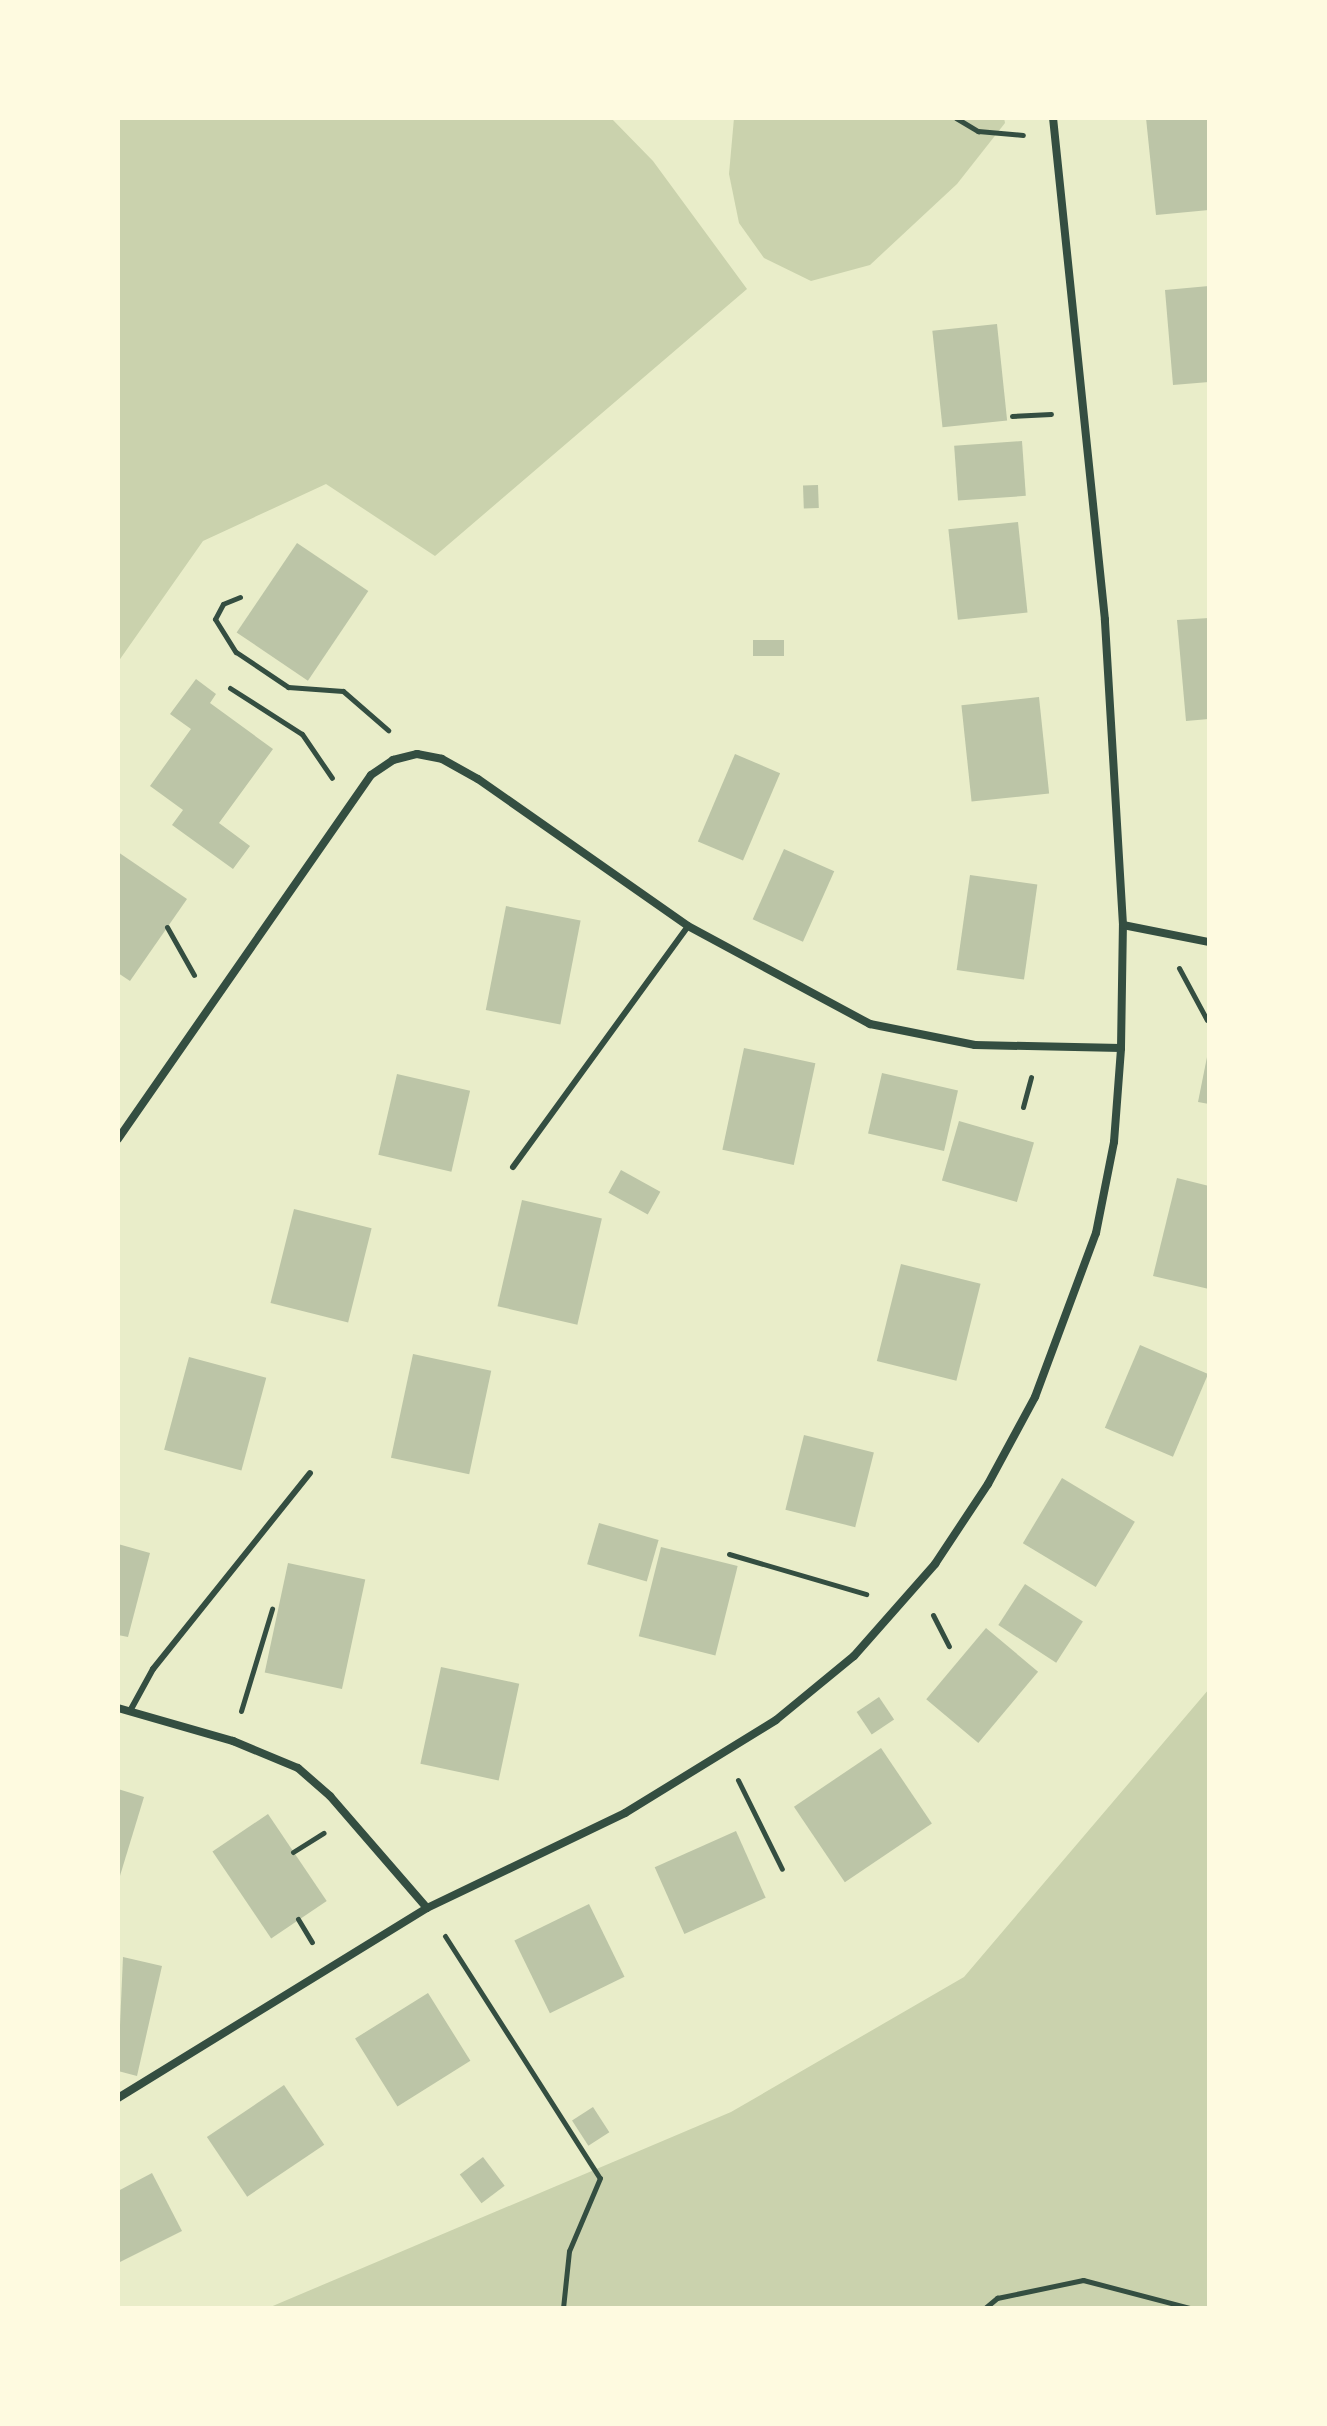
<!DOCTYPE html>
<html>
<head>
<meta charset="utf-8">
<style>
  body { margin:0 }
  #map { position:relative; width:1327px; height:2426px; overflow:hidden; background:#e9edc9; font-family:"DM Sans",sans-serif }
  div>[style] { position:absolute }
  .green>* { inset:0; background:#cad2ad }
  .building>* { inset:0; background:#bcc5a7; transform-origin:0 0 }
  .path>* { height:5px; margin:-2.5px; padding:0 2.5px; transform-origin:2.5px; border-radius:2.5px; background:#344e41 }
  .service>* { height:6px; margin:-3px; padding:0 3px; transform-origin:3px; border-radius:3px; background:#344e41 }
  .minor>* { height:8px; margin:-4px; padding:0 4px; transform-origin:4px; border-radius:4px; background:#344e41 }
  span { translate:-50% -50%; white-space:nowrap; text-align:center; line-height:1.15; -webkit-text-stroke:7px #fefae0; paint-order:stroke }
  .frame { position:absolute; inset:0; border:120px solid #fefae0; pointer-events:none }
</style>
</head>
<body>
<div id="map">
  <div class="green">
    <div style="clip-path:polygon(118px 118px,611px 118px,653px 161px,747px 289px,435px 556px,326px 484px,203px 541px,118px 662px)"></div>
    <div style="clip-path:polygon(734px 118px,1004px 118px,1005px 123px,957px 184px,870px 265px,811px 281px,764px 258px,739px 223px,729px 174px)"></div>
    <div style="clip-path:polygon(1209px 1689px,1209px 2308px,268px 2308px,731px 2112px,964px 1977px)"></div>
  </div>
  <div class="building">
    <div style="clip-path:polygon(1146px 118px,1209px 118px,1209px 210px,1156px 215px)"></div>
    <div style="clip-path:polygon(1209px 286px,1209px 382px,1173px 385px,1165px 290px)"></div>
    <div style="left:997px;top:324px;width:97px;height:65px;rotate:84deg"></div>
    <div style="left:1022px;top:441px;width:55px;height:68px;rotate:86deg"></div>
    <div style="left:818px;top:485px;width:23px;height:15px;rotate:88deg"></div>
    <div style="left:1018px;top:522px;width:91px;height:70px;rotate:84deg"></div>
    <div style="left:297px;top:543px;width:86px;height:108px;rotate:34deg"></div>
    <div style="clip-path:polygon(1209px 618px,1209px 719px,1186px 721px,1177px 620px)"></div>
    <div style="left:784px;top:640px;width:16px;height:31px;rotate:90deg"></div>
    <div style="clip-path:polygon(196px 679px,216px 694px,210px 703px,273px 749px,219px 823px,250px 846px,233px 869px,172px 825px,183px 810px,150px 786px,191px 729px,170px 714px)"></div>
    <div style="left:1039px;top:697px;width:97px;height:78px;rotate:84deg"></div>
    <div style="left:735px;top:754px;width:49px;height:95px;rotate:23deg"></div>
    <div style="left:784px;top:849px;width:55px;height:77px;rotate:24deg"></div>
    <div style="clip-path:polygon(118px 852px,187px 899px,130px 981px,118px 973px)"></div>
    <div style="left:970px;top:875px;width:68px;height:96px;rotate:8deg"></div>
    <div style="left:506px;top:906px;width:76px;height:106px;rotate:11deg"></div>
    <div style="left:744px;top:1048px;width:73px;height:104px;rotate:12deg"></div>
    <div style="clip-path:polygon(1208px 1052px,1209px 1052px,1209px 1104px,1198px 1102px)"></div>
    <div style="left:882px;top:1073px;width:78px;height:62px;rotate:13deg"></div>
    <div style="left:397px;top:1074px;width:75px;height:83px;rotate:13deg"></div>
    <div style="left:959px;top:1121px;width:78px;height:62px;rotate:16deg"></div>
    <div style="left:621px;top:1170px;width:45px;height:26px;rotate:29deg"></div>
    <div style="clip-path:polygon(1177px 1178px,1209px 1186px,1209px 1289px,1153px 1276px)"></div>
    <div style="left:522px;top:1200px;width:82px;height:109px;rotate:13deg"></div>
    <div style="left:294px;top:1209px;width:80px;height:97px;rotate:14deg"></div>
    <div style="left:901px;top:1264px;width:82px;height:100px;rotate:14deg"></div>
    <div style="left:1140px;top:1345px;width:74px;height:90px;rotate:23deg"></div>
    <div style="left:413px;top:1354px;width:80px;height:106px;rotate:12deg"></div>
    <div style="left:189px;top:1357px;width:80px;height:96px;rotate:15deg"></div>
    <div style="left:804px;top:1435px;width:72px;height:77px;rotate:14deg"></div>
    <div style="left:1062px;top:1478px;width:85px;height:76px;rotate:31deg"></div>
    <div style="left:599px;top:1523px;width:62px;height:43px;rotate:16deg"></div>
    <div style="clip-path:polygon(118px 1544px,150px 1553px,128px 1637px,118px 1635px)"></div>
    <div style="left:661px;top:1547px;width:79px;height:92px;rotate:14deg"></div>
    <div style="left:288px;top:1563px;width:79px;height:112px;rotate:12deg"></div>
    <div style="left:1025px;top:1584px;width:69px;height:49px;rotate:33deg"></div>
    <div style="left:986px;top:1628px;width:68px;height:93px;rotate:40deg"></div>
    <div style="left:441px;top:1667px;width:80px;height:99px;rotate:12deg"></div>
    <div style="left:879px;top:1697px;width:27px;height:27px;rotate:56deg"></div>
    <div style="left:881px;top:1748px;width:91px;height:105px;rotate:56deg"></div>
    <div style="clip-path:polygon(118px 1789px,144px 1797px,119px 1879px,118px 1878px)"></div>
    <div style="left:268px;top:1814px;width:105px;height:67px;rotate:56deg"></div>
    <div style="left:736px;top:1831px;width:73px;height:89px;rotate:66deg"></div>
    <div style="left:589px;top:1904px;width:81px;height:83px;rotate:64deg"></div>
    <div style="clip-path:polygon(123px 1957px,162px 1966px,137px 2076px,118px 2071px)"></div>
    <div style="left:428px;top:1993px;width:80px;height:86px;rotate:58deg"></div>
    <div style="left:284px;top:2085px;width:72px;height:93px;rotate:56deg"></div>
    <div style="left:593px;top:2107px;width:30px;height:25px;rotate:57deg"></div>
    <div style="left:483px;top:2157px;width:36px;height:29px;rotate:53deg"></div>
    <div style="clip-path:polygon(152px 2173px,182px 2231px,118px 2263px,118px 2191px)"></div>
  </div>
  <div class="path">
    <div style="left:956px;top:118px;width:26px;rotate:31deg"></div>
    <div style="left:978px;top:131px;width:45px;rotate:5.1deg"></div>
    <div style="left:1012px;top:416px;width:39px;rotate:-3deg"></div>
    <div style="left:240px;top:597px;width:18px;rotate:158deg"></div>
    <div style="left:223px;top:604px;width:17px;rotate:118deg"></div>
    <div style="left:215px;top:619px;width:39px;rotate:58deg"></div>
    <div style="left:236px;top:652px;width:63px;rotate:33.9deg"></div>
    <div style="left:288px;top:687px;width:55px;rotate:4.2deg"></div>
    <div style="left:343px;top:691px;width:60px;rotate:40.9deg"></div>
    <div style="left:230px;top:688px;width:85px;rotate:32.6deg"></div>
    <div style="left:302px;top:734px;width:53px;rotate:55.7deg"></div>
    <div style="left:167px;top:927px;width:55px;rotate:60.6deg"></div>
    <div style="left:1179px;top:968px;width:59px;rotate:61.7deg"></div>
    <div style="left:1023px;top:1107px;width:31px;rotate:-75deg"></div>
    <div style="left:729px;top:1554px;width:143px;rotate:16.3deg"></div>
    <div style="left:933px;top:1615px;width:35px;rotate:63deg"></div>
    <div style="left:241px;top:1711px;width:107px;rotate:-73.1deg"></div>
    <div style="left:738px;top:1780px;width:99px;rotate:63.7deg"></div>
    <div style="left:293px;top:1852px;width:36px;rotate:-32deg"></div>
    <div style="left:298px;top:1919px;width:27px;rotate:59deg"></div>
    <div style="left:445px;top:1936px;width:287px;rotate:57.4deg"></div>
    <div style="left:600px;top:2178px;width:79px;rotate:113deg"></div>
    <div style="left:569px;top:2251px;width:57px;rotate:96deg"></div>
    <div style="left:985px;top:2308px;width:16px;rotate:-40deg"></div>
    <div style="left:997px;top:2298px;width:88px;rotate:-11.8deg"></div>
    <div style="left:1083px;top:2280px;width:111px;rotate:14.7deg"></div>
  </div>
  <div class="service">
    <div style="left:513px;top:1167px;width:298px;rotate:-54deg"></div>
    <div style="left:130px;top:1711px;width:48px;rotate:-61.3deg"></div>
    <div style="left:153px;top:1669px;width:251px;rotate:-51.3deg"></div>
  </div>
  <div class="minor">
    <div style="left:1123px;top:925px;width:88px;rotate:11.2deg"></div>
    <div style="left:118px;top:1139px;width:443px;rotate:-55.2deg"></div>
    <div style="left:371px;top:775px;width:27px;rotate:-34deg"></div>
    <div style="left:393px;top:760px;width:25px;rotate:-14deg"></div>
    <div style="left:417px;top:754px;width:25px;rotate:11deg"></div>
    <div style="left:442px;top:759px;width:41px;rotate:29.1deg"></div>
    <div style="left:478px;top:779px;width:256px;rotate:35deg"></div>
    <div style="left:688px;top:926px;width:207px;rotate:28.3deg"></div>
    <div style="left:870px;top:1024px;width:107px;rotate:11.3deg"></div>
    <div style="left:975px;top:1045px;width:146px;rotate:1.2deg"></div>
    <div style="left:118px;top:1708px;width:120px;rotate:16deg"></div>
    <div style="left:233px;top:1741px;width:70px;rotate:22.6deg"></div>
    <div style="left:298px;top:1768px;width:43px;rotate:41.2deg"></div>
    <div style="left:330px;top:1796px;width:148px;rotate:49.1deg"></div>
    <div style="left:118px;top:2098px;width:363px;rotate:-31.6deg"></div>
    <div style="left:427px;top:1908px;width:220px;rotate:-25.6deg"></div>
    <div style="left:625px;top:1813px;width:177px;rotate:-31.6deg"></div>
    <div style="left:776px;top:1720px;width:101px;rotate:-39.4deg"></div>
    <div style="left:854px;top:1656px;width:123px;rotate:-48.6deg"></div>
    <div style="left:935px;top:1564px;width:96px;rotate:-56.5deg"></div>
    <div style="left:988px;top:1484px;width:99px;rotate:-61.6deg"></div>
    <div style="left:1035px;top:1397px;width:175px;rotate:-69.6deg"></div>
    <div style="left:1096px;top:1233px;width:93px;rotate:-78.8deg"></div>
    <div style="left:1114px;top:1142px;width:94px;rotate:-85.7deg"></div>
    <div style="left:1121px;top:1048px;width:123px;rotate:-89.1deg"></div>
    <div style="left:1123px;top:925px;width:306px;rotate:-93.4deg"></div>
    <div style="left:1105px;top:620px;width:505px;rotate:-95.91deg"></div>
  </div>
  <div class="frame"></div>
</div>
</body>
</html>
